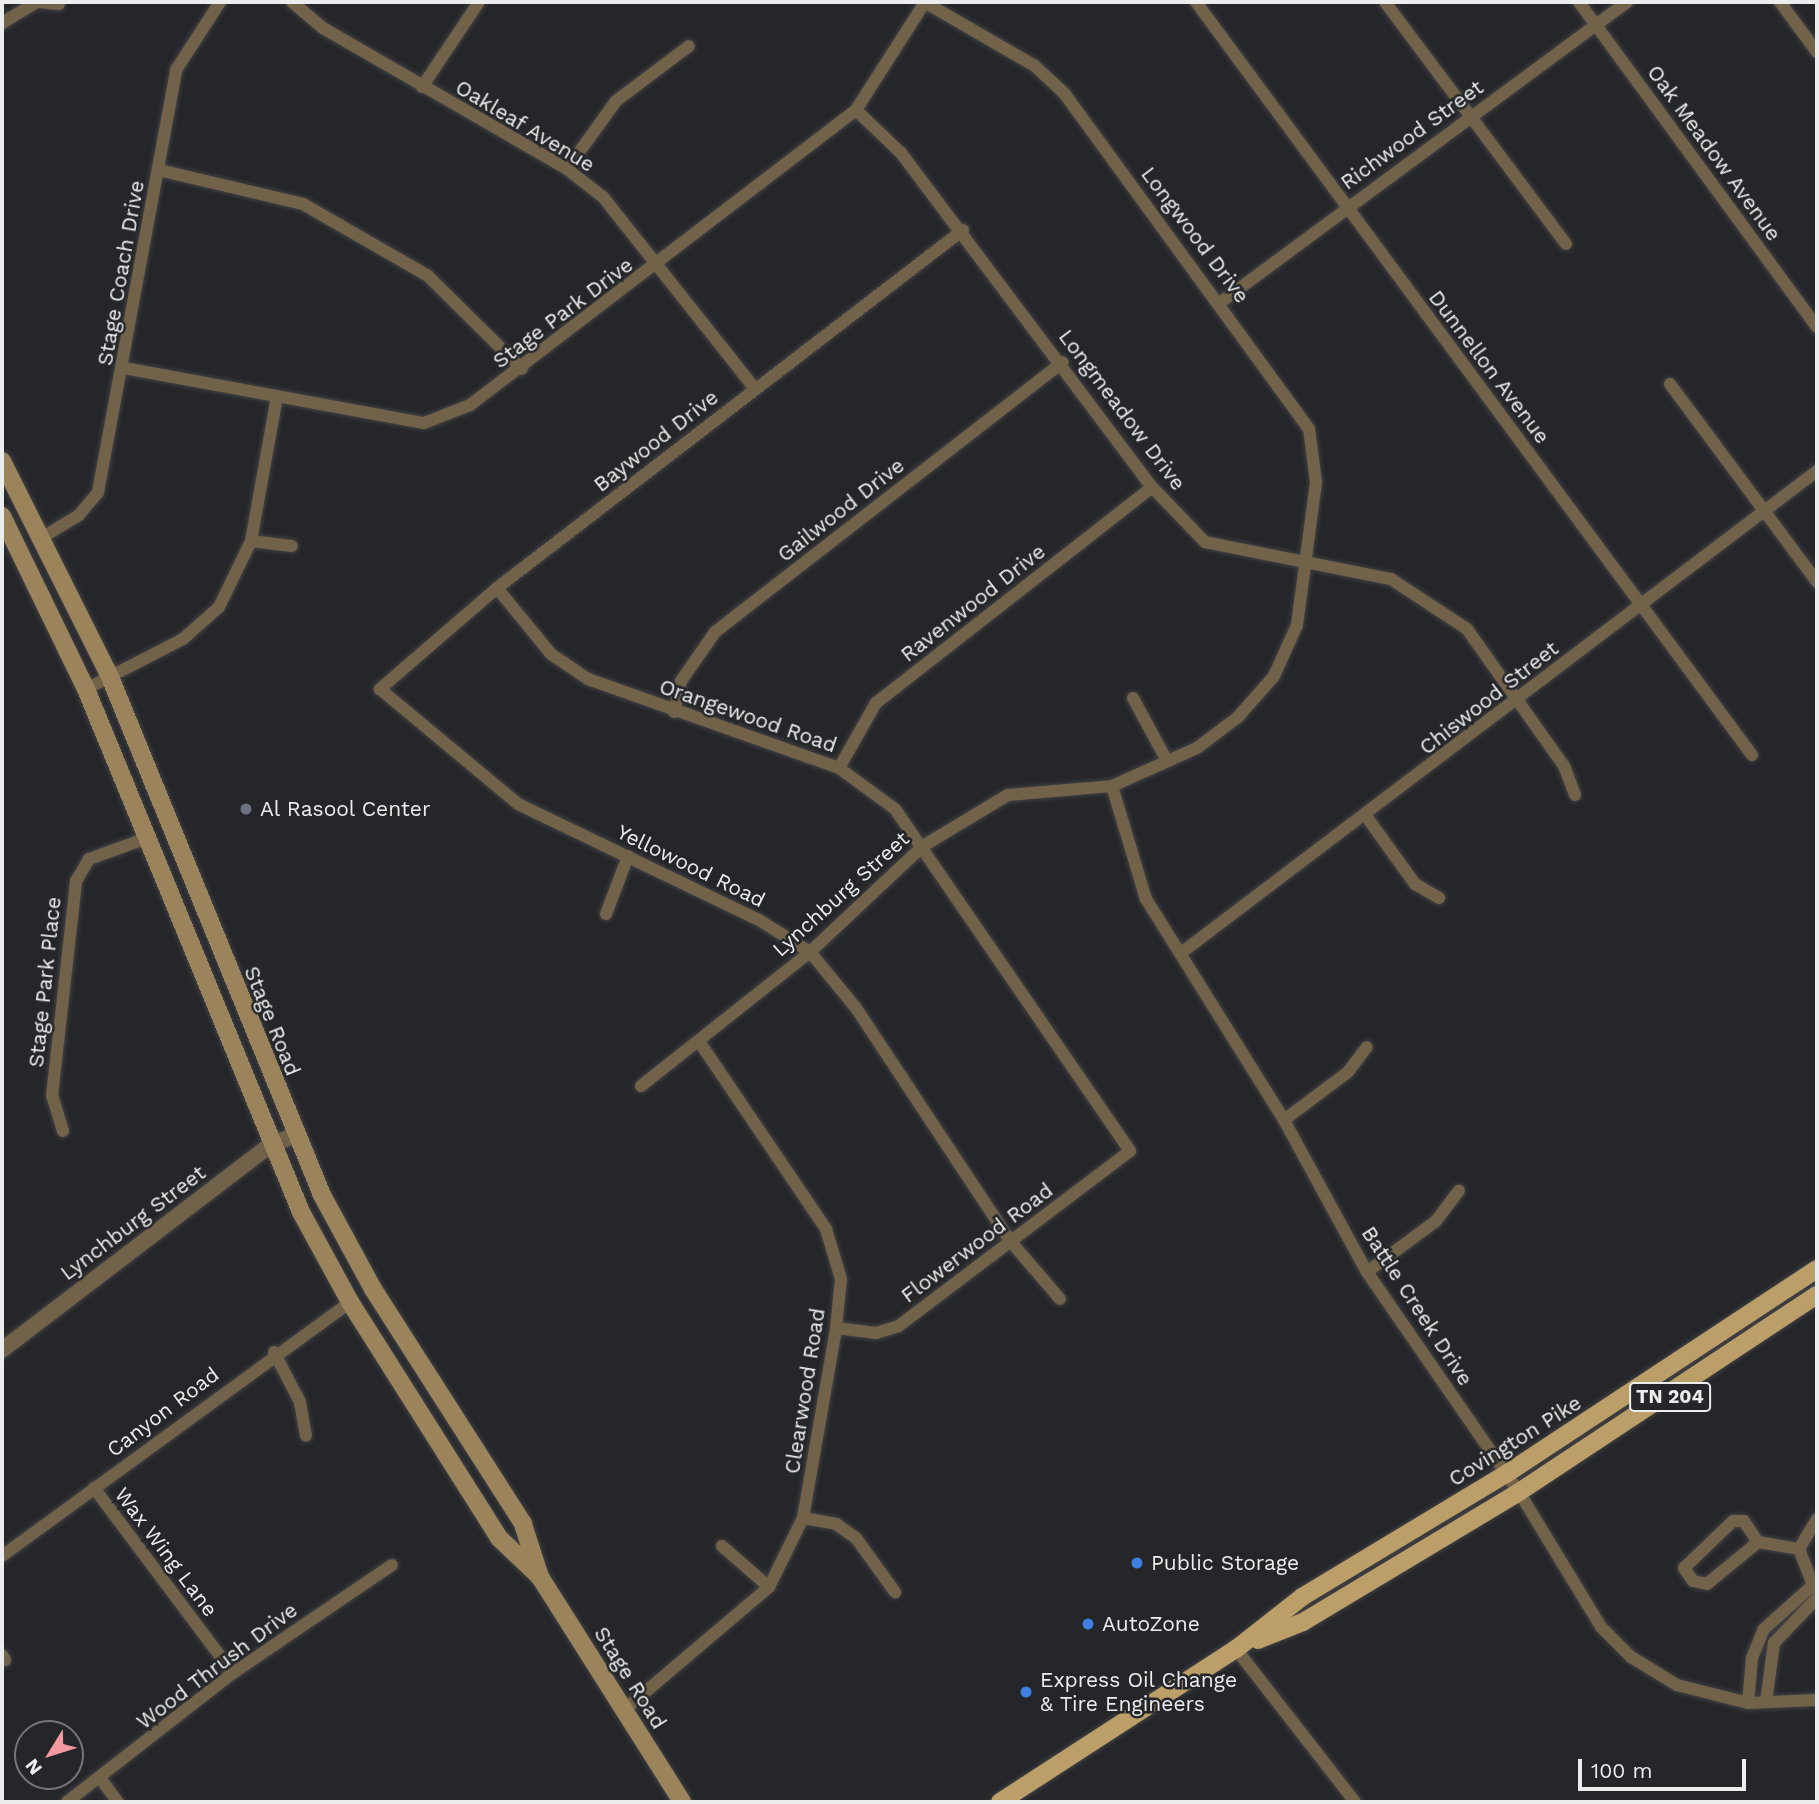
<!DOCTYPE html>
<html>
<head>
<meta charset="utf-8">
<style>
  body { margin:0 }
  #map { position:relative; width:1819px; height:1804px; overflow:hidden; background:#252629; font-family:"Work Sans",sans-serif }
  div>[style] { position:absolute }
  .roads { filter:drop-shadow(0 0 2px #414245) drop-shadow(0 0 2px #414245) }
  .minor>* { height:12px; margin:-6px; padding:0 6px; transform-origin:6px; border-radius:6px; background:#716249 }
  .tertiary>* { height:16px; margin:-8px; padding:0 8px; transform-origin:8px; border-radius:8px; background:#716249 }
  .secondary>* { height:18px; margin:-9px; padding:0 9px; transform-origin:9px; border-radius:9px; background:#9b845b }
  .primary>* { height:18px; margin:-9px; padding:0 9px; transform-origin:9px; border-radius:9px; background:#bc9e68 }
  .dots>* { width:19px; height:19px; translate:-50% -50%; box-sizing:border-box; border:4px solid #252629; border-radius:50% }
  span { translate:-50% -50%; white-space:nowrap; text-align:center; line-height:1.15; -webkit-text-stroke:5px #252629; paint-order:stroke }
  .shield-label span { padding:2px 5px; background:#252629; border:2px solid; border-radius:5px; -webkit-text-stroke-width:0 }
  .shield-label { font-size:19px; color:#ecedef; font-weight:700 }
  .street-label { font-size:21px; color:#ecedef }
  .poi-label { font-size:21px; color:#ecedef }
  .left { translate:0 -50%; text-align:left }
  .frame { position:absolute; inset:0; border:4px solid #ecedef; pointer-events:none }
  .north { position:absolute; left:14px; top:1720px; width:70px; height:70px; box-sizing:border-box; background:#252629; border:2px solid #757678; border-radius:50%; rotate:232deg; font-size:19px; font-weight:700; line-height:28px; text-align:center; color:#ecedef }
  .north::after { content:''; display:block; margin:auto; width:24px; height:32px; background:#f49aa0; clip-path:polygon(50% 0,100% 100%,50% 72%,0 100%) }
  .scale { position:absolute; left:1578px; top:1759px; width:168px; height:32px; box-sizing:border-box; border:4px solid #ecedef; border-top:0; padding-left:9px; font-size:21px; line-height:24px; white-space:nowrap; color:#ecedef; -webkit-text-stroke:5px #252629; paint-order:stroke }
</style>
</head>
<body>
<div id="map">
  <div class="roads">
    <div class="minor">
      <div style="left:39px;top:2px;width:20px;rotate:6deg"></div>
      <div style="left:292px;top:2px;width:40px;rotate:40deg"></div>
      <div style="left:323px;top:28px;width:282px;rotate:30deg"></div>
      <div style="left:567px;top:169px;width:46px;rotate:37.9deg"></div>
      <div style="left:603px;top:197px;width:245px;rotate:51.6deg"></div>
      <div style="left:1196px;top:2px;width:936px;rotate:53.56deg"></div>
      <div style="left:1385px;top:2px;width:302px;rotate:53.2deg"></div>
      <div style="left:1579px;top:2px;width:403px;rotate:53.8deg"></div>
      <div style="left:1780px;top:2px;width:62px;rotate:53.5deg"></div>
      <div style="left:2px;top:23px;width:41px;rotate:-31deg"></div>
      <div style="left:422px;top:87px;width:102px;rotate:-56.2deg"></div>
      <div style="left:856px;top:110px;width:62px;rotate:43.7deg"></div>
      <div style="left:901px;top:153px;width:418px;rotate:53.1deg"></div>
      <div style="left:1152px;top:487px;width:76px;rotate:46.1deg"></div>
      <div style="left:1205px;top:542px;width:190px;rotate:11.3deg"></div>
      <div style="left:1391px;top:579px;width:91px;rotate:33.3deg"></div>
      <div style="left:1467px;top:629px;width:168px;rotate:54.7deg"></div>
      <div style="left:1564px;top:766px;width:31px;rotate:69deg"></div>
      <div style="left:567px;top:169px;width:84px;rotate:-54.2deg"></div>
      <div style="left:616px;top:101px;width:91px;rotate:-37deg"></div>
      <div style="left:159px;top:170px;width:148px;rotate:13.3deg"></div>
      <div style="left:303px;top:204px;width:144px;rotate:29.9deg"></div>
      <div style="left:428px;top:276px;width:132px;rotate:44.7deg"></div>
      <div style="left:963px;top:230px;width:588px;rotate:142.47deg"></div>
      <div style="left:497px;top:588px;width:155px;rotate:139.2deg"></div>
      <div style="left:380px;top:689px;width:180px;rotate:39.8deg"></div>
      <div style="left:518px;top:804px;width:267px;rotate:25.7deg"></div>
      <div style="left:759px;top:920px;width:60px;rotate:32.1deg"></div>
      <div style="left:810px;top:952px;width:72px;rotate:50.6deg"></div>
      <div style="left:856px;top:1008px;width:281px;rotate:56.5deg"></div>
      <div style="left:1011px;top:1242px;width:75px;rotate:49.3deg"></div>
      <div style="left:1221px;top:302px;width:505px;rotate:-36.46deg"></div>
      <div style="left:124px;top:368px;width:305px;rotate:10.4deg"></div>
      <div style="left:424px;top:423px;width:49px;rotate:-21.4deg"></div>
      <div style="left:470px;top:405px;width:486px;rotate:-37.4deg"></div>
      <div style="left:856px;top:110px;width:128px;rotate:-57.4deg"></div>
      <div style="left:1670px;top:384px;width:247px;rotate:53.4deg"></div>
      <div style="left:43px;top:537px;width:42px;rotate:-31.4deg"></div>
      <div style="left:79px;top:515px;width:30px;rotate:-50deg"></div>
      <div style="left:98px;top:492px;width:429px;rotate:-79.5deg"></div>
      <div style="left:176px;top:70px;width:81px;rotate:-57.1deg"></div>
      <div style="left:251px;top:541px;width:41px;rotate:7deg"></div>
      <div style="left:497px;top:588px;width:85px;rotate:50.7deg"></div>
      <div style="left:551px;top:654px;width:45px;rotate:34deg"></div>
      <div style="left:588px;top:679px;width:266px;rotate:19.5deg"></div>
      <div style="left:839px;top:768px;width:69px;rotate:36.2deg"></div>
      <div style="left:895px;top:809px;width:415px;rotate:55.5deg"></div>
      <div style="left:1130px;top:1151px;width:290px;rotate:142.9deg"></div>
      <div style="left:899px;top:1326px;width:24px;rotate:163deg"></div>
      <div style="left:876px;top:1333px;width:40px;rotate:-172.9deg"></div>
      <div style="left:86px;top:689px;width:109px;rotate:-27.3deg"></div>
      <div style="left:183px;top:639px;width:48px;rotate:-41.6deg"></div>
      <div style="left:219px;top:607px;width:73px;rotate:-64.1deg"></div>
      <div style="left:251px;top:541px;width:147px;rotate:-79.8deg"></div>
      <div style="left:1133px;top:698px;width:69px;rotate:61.6deg"></div>
      <div style="left:674px;top:712px;width:32px;rotate:-77deg"></div>
      <div style="left:681px;top:681px;width:60px;rotate:-55.2deg"></div>
      <div style="left:715px;top:632px;width:440px;rotate:-37.8deg"></div>
      <div style="left:839px;top:768px;width:75px;rotate:-60.4deg"></div>
      <div style="left:876px;top:703px;width:350px;rotate:-38deg"></div>
      <div style="left:1112px;top:786px;width:118px;rotate:73.3deg"></div>
      <div style="left:1146px;top:899px;width:261px;rotate:58deg"></div>
      <div style="left:1284px;top:1120px;width:173px;rotate:61.4deg"></div>
      <div style="left:1367px;top:1272px;width:267px;rotate:55.4deg"></div>
      <div style="left:1519px;top:1492px;width:158px;rotate:58.7deg"></div>
      <div style="left:1601px;top:1627px;width:42px;rotate:45deg"></div>
      <div style="left:1631px;top:1657px;width:54px;rotate:31.3deg"></div>
      <div style="left:1677px;top:1685px;width:73px;rotate:14.2deg"></div>
      <div style="left:1748px;top:1703px;width:69px;rotate:-2.5deg"></div>
      <div style="left:1366px;top:816px;width:84px;rotate:54.2deg"></div>
      <div style="left:1415px;top:884px;width:28px;rotate:30deg"></div>
      <div style="left:606px;top:914px;width:62px;rotate:-69.2deg"></div>
      <div style="left:1181px;top:953px;width:798px;rotate:-37.16deg"></div>
      <div style="left:641px;top:1086px;width:216px;rotate:-38.4deg"></div>
      <div style="left:810px;top:952px;width:155px;rotate:-43.2deg"></div>
      <div style="left:923px;top:846px;width:99px;rotate:-31deg"></div>
      <div style="left:1008px;top:795px;width:104px;rotate:-4.9deg"></div>
      <div style="left:1112px;top:786px;width:93px;rotate:-24.1deg"></div>
      <div style="left:1197px;top:748px;width:51px;rotate:-37.1deg"></div>
      <div style="left:1238px;top:717px;width:55px;rotate:-48.7deg"></div>
      <div style="left:1274px;top:676px;width:56px;rotate:-65.7deg"></div>
      <div style="left:1297px;top:625px;width:144px;rotate:-82.4deg"></div>
      <div style="left:1316px;top:482px;width:53px;rotate:-97.5deg"></div>
      <div style="left:1309px;top:429px;width:414px;rotate:-126.1deg"></div>
      <div style="left:1065px;top:94px;width:41px;rotate:-137deg"></div>
      <div style="left:1035px;top:66px;width:128px;rotate:-150deg"></div>
      <div style="left:1284px;top:1120px;width:80px;rotate:-36.9deg"></div>
      <div style="left:1348px;top:1072px;width:31px;rotate:-53deg"></div>
      <div style="left:63px;top:1131px;width:37px;rotate:-107deg"></div>
      <div style="left:52px;top:1096px;width:216px;rotate:-83.6deg"></div>
      <div style="left:76px;top:881px;width:26px;rotate:-59deg"></div>
      <div style="left:89px;top:859px;width:62px;rotate:-19.9deg"></div>
      <div style="left:1367px;top:1272px;width:86px;rotate:-36.5deg"></div>
      <div style="left:1436px;top:1221px;width:38px;rotate:-53deg"></div>
      <div style="left:274px;top:1352px;width:56px;rotate:62.5deg"></div>
      <div style="left:300px;top:1402px;width:34px;rotate:80deg"></div>
      <div style="left:94px;top:1488px;width:231px;rotate:53.1deg"></div>
      <div style="left:803px;top:1518px;width:34px;rotate:10deg"></div>
      <div style="left:836px;top:1524px;width:24px;rotate:35deg"></div>
      <div style="left:856px;top:1538px;width:67px;rotate:54.2deg"></div>
      <div style="left:1758px;top:1542px;width:25px;rotate:-124deg"></div>
      <div style="left:1744px;top:1521px;width:11px;rotate:180deg"></div>
      <div style="left:1733px;top:1521px;width:68px;rotate:136.2deg"></div>
      <div style="left:1684px;top:1568px;width:16px;rotate:55deg"></div>
      <div style="left:1693px;top:1581px;width:14px;rotate:12deg"></div>
      <div style="left:1707px;top:1584px;width:66px;rotate:-39.5deg"></div>
      <div style="left:1758px;top:1542px;width:42px;rotate:9.7deg"></div>
      <div style="left:722px;top:1546px;width:62px;rotate:41.1deg"></div>
      <div style="left:2px;top:1556px;width:431px;rotate:-36.1deg"></div>
      <div style="left:1815px;top:1590px;width:44px;rotate:-111.3deg"></div>
      <div style="left:1799px;top:1549px;width:35px;rotate:-59deg"></div>
      <div style="left:1236px;top:1649px;width:194px;rotate:52.1deg"></div>
      <div style="left:2px;top:1655px;width:6px;rotate:59deg"></div>
      <div style="left:1766px;top:1702px;width:60px;rotate:-82.3deg"></div>
      <div style="left:1774px;top:1643px;width:62px;rotate:-46.3deg"></div>
      <div style="left:1748px;top:1703px;width:45px;rotate:-84.9deg"></div>
      <div style="left:1752px;top:1658px;width:31px;rotate:-68deg"></div>
      <div style="left:1764px;top:1629px;width:64px;rotate:-41.9deg"></div>
      <div style="left:624px;top:1710px;width:190px;rotate:-40.3deg"></div>
      <div style="left:769px;top:1587px;width:77px;rotate:-63.8deg"></div>
      <div style="left:803px;top:1518px;width:193px;rotate:-80.1deg"></div>
      <div style="left:836px;top:1328px;width:49px;rotate:-84.2deg"></div>
      <div style="left:841px;top:1279px;width:52px;rotate:-106.7deg"></div>
      <div style="left:826px;top:1229px;width:225px;rotate:-124.1deg"></div>
      <div style="left:101px;top:1779px;width:29px;rotate:54deg"></div>
      <div style="left:67px;top:1802px;width:210px;rotate:-37.9deg"></div>
      <div style="left:233px;top:1673px;width:192px;rotate:-34.2deg"></div>
    </div>
    <div class="tertiary">
      <div style="left:2px;top:1350px;width:337px;rotate:-37.4deg"></div>
      <div style="left:270px;top:1145px;width:26px;rotate:-21deg"></div>
    </div>
    <div class="secondary">
      <div style="left:2px;top:461px;width:241px;rotate:63.4deg"></div>
      <div style="left:110px;top:677px;width:560px;rotate:67.74deg"></div>
      <div style="left:322px;top:1195px;width:107px;rotate:61.5deg"></div>
      <div style="left:373px;top:1289px;width:279px;rotate:57.4deg"></div>
      <div style="left:523px;top:1524px;width:56px;rotate:72.2deg"></div>
      <div style="left:540px;top:1577px;width:266px;rotate:57.7deg"></div>
      <div style="left:2px;top:516px;width:192px;rotate:64.1deg"></div>
      <div style="left:86px;top:689px;width:565px;rotate:67.65deg"></div>
      <div style="left:301px;top:1212px;width:102px;rotate:61.4deg"></div>
      <div style="left:350px;top:1302px;width:279px;rotate:57.7deg"></div>
      <div style="left:499px;top:1538px;width:54px;rotate:43.5deg"></div>
    </div>
    <div class="primary">
      <div style="left:1258px;top:1640px;width:48px;rotate:-21.8deg"></div>
      <div style="left:1303px;top:1622px;width:252px;rotate:-31deg"></div>
      <div style="left:1519px;top:1492px;width:357px;rotate:-33.5deg"></div>
      <div style="left:1000px;top:1802px;width:281px;rotate:-33deg"></div>
      <div style="left:1236px;top:1649px;width:84px;rotate:-38.2deg"></div>
      <div style="left:1302px;top:1597px;width:238px;rotate:-31.1deg"></div>
      <div style="left:1506px;top:1474px;width:372px;rotate:-33.4deg"></div>
    </div>
  </div>
  <div class="dots">
    <div style="left:246px;top:809px;background:#6b7280"></div>
    <div style="left:1137px;top:1563px;background:#3f7fe0"></div>
    <div style="left:1088px;top:1624px;background:#3f7fe0"></div>
    <div style="left:1026px;top:1692px;background:#3f7fe0"></div>
  </div>
  <div class="shield-label">
    <span style="left:1670px;top:1397px">TN 204</span>
  </div>
  <div class="street-label">
    <span style="left:525px;top:126px;rotate:31deg">Oakleaf Avenue</span>
    <span style="left:1412px;top:135px;rotate:-36deg">Richwood Street</span>
    <span style="left:1714px;top:153px;rotate:54deg">Oak Meadow Avenue</span>
    <span style="left:1195px;top:235px;rotate:53deg">Longwood Drive</span>
    <span style="left:121px;top:273px;rotate:-80deg">Stage Coach Drive</span>
    <span style="left:563px;top:313px;rotate:-37deg">Stage Park Drive</span>
    <span style="left:1489px;top:367px;rotate:53deg">Dunnellon Avenue</span>
    <span style="left:1122px;top:410px;rotate:53deg">Longmeadow Drive</span>
    <span style="left:656px;top:441px;rotate:-38deg">Baywood Drive</span>
    <span style="left:841px;top:510px;rotate:-38deg">Gailwood Drive</span>
    <span style="left:973px;top:603px;rotate:-38deg">Ravenwood Drive</span>
    <span style="left:1489px;top:698px;rotate:-38deg">Chiswood Street</span>
    <span style="left:748px;top:716px;rotate:19deg">Orangewood Road</span>
    <span style="left:691px;top:866px;rotate:26deg">Yellowood Road</span>
    <span style="left:841px;top:894px;rotate:-42deg">Lynchburg Street</span>
    <span style="left:45px;top:982px;rotate:-84deg">Stage Park Place</span>
    <span style="left:272px;top:1021px;rotate:68deg">Stage Road</span>
    <span style="left:133px;top:1223px;rotate:-37deg">Lynchburg Street</span>
    <span style="left:977px;top:1243px;rotate:-37deg">Flowerwood Road</span>
    <span style="left:1417px;top:1306px;rotate:57deg">Battle Creek Drive</span>
    <span style="left:805px;top:1391px;rotate:-81deg">Clearwood Road</span>
    <span style="left:163px;top:1412px;rotate:-37deg">Canyon Road</span>
    <span style="left:1515px;top:1441px;rotate:-32deg">Covington Pike</span>
    <span style="left:166px;top:1552px;rotate:53deg">Wax Wing Lane</span>
    <span style="left:217px;top:1666px;rotate:-37deg">Wood Thrush Drive</span>
    <span style="left:630px;top:1678px;rotate:58deg">Stage Road</span>
  </div>
  <div class="poi-label">
    <span class="left" style="left:260px;top:809px">Al Rasool Center</span>
    <span class="left" style="left:1151px;top:1563px">Public Storage</span>
    <span class="left" style="left:1102px;top:1624px">AutoZone</span>
    <span class="left" style="left:1040px;top:1692px">Express Oil Change<br>&amp; Tire Engineers</span>
  </div>
  <div class="frame"></div>
  <div class="north">N</div>
  <div class="scale">100 m</div>
</div>
</body>
</html>
